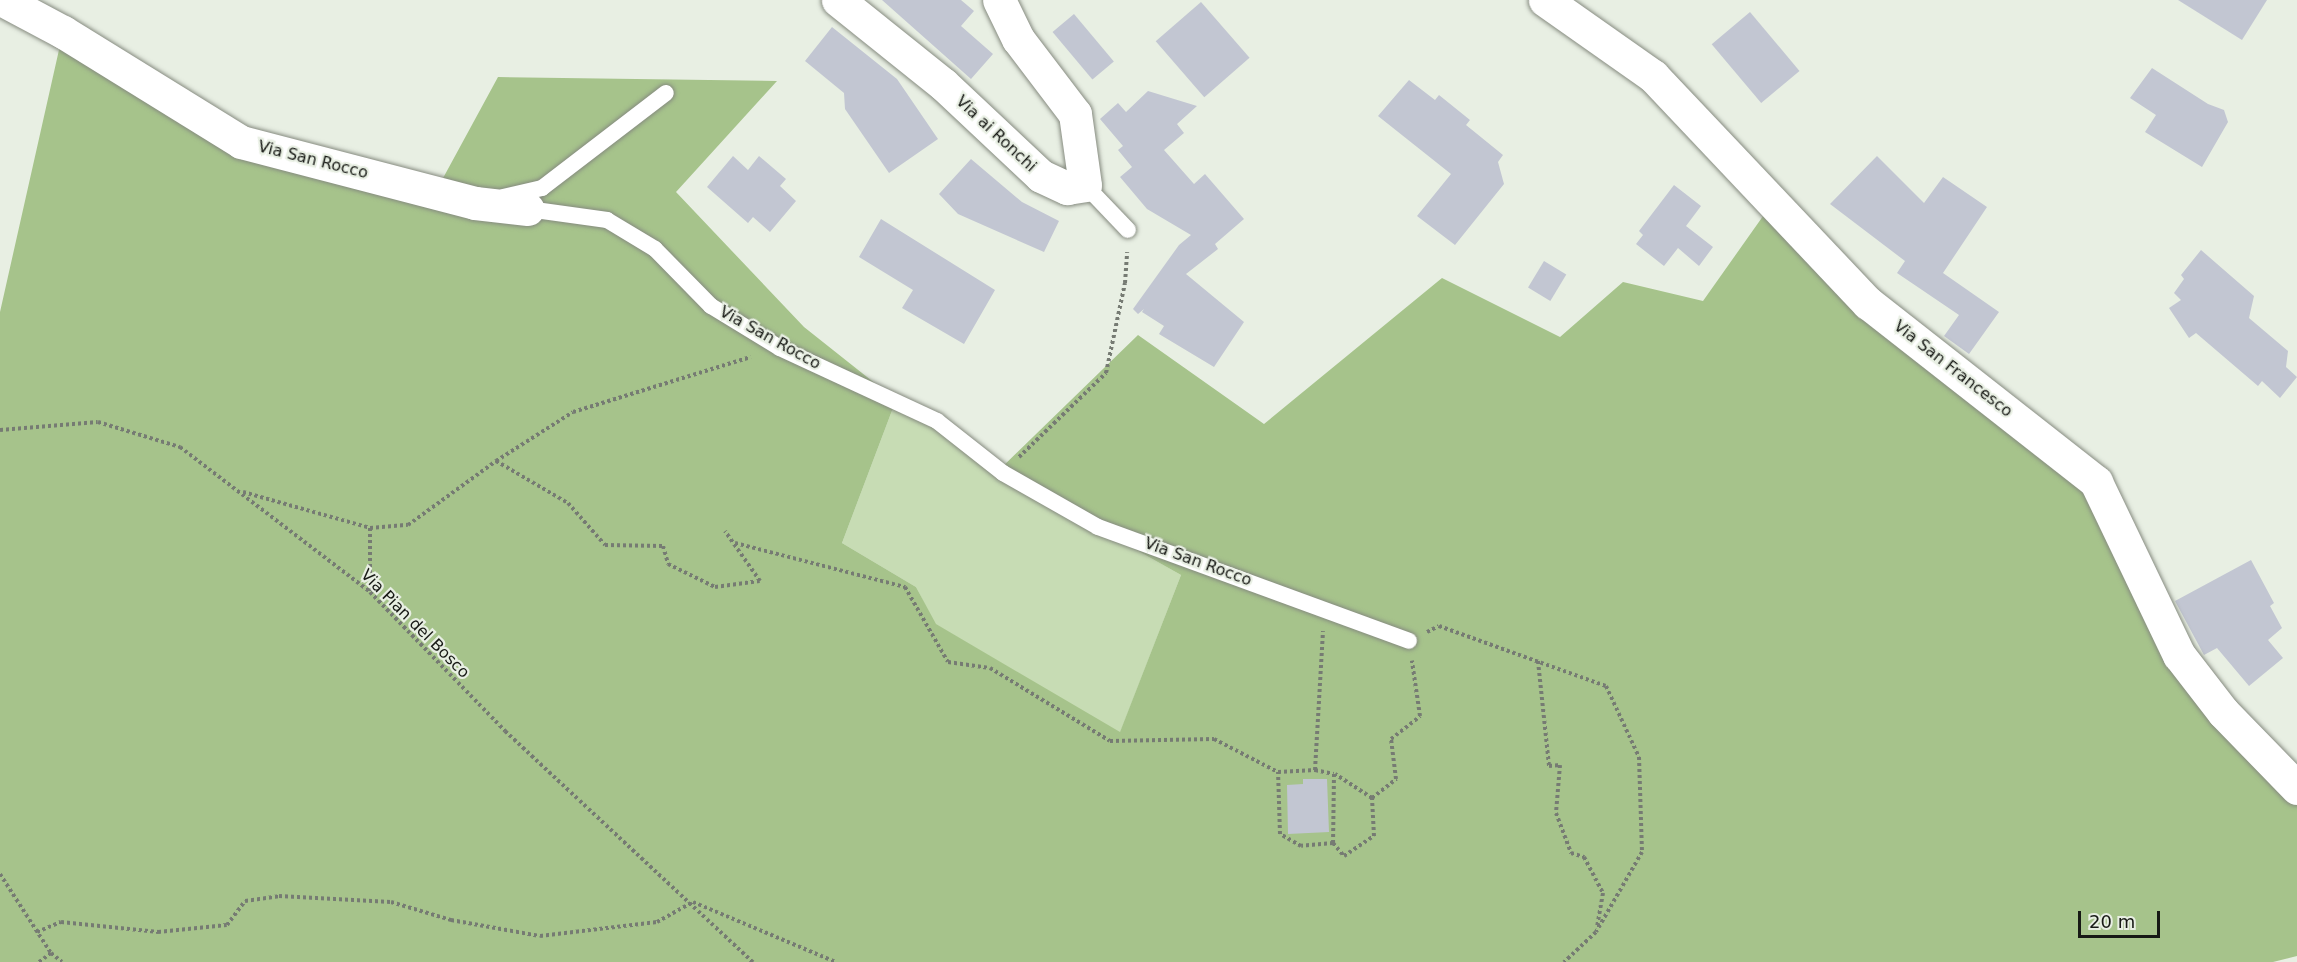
<!DOCTYPE html>
<html>
<head>
<meta charset="utf-8">
<style>
  body { margin:0 }
  #map { position:relative; width:2297px; height:962px; overflow:hidden; background:#e8efe3; font-family:"DejaVu Sans",sans-serif }
  div>[style] { position:absolute }
  .green>* { inset:0; background:#c7dcb4 }
  .forest>* { inset:0; background:#a6c38b }
  .building>* { inset:0; background:#c2c6d2; transform-origin:0 0 }
  .path>* { height:4px; margin-top:-2px; transform-origin:0; background:repeating-linear-gradient(90deg,#767b73 0 3px,transparent 0 6px) }
  .roads { filter:drop-shadow(0 0 2px #868b80) drop-shadow(0 0 2px #868b80) }
  .lane>* { height:16px; margin:-8px; padding:0 8px; transform-origin:8px; border-radius:8px; background:#fff }
  .street>* { height:33px; margin:-16.5px; padding:0 16.5px; transform-origin:16.5px; border-radius:16.5px; background:#fff }
  span { translate:-50% -50%; white-space:nowrap; text-align:center; line-height:1.15; -webkit-text-stroke:4.5px #e8efe3; paint-order:stroke }
  .street-label { font-size:16px; color:#171915 }
  .scale { position:absolute; left:2078px; top:911px; width:82px; height:27px; box-sizing:border-box; border:3px solid #171915; border-top:0; padding-left:8px; font-size:18px; line-height:21px; white-space:nowrap; color:#171915; -webkit-text-stroke:4px #e8efe3; paint-order:stroke }
</style>
</head>
<body>
<div id="map">
  <div class="green">
    <div style="clip-path:polygon(896px 400px,997px 472px,1181px 575px,1120px 733px,935px 624px,916px 587px,842px 543px)"></div>
  </div>
  <div class="forest">
    <div style="clip-path:polygon(63px 32px,241px 142px,436px 191px,498px 77px,777px 81px,676px 192px,804px 327px,896px 400px,842px 543px,916px 587px,936px 624px,1120px 732px,1181px 575px,997px 472px,1138px 335px,1264px 424px,1442px 278px,1560px 337px,1623px 282px,1703px 301px,1773px 202px,2096px 482px,2179px 655px,2297px 788px,2297px 956px,2273px 962px,0 962px,0 312px)"></div>
  </div>
  <div class="building">
    <div style="clip-path:polygon(882px 0,961px 0,974px 11px,961px 26px,993px 54px,971px 79px)"></div>
    <div style="clip-path:polygon(2178px 0,2267px 0,2242px 40px)"></div>
    <div style="left:1201px;top:2px;width:74px;height:60px;rotate:49deg"></div>
    <div style="left:1750px;top:12px;width:77px;height:50px;rotate:50deg"></div>
    <div style="left:1074px;top:14px;width:62px;height:28px;rotate:50deg"></div>
    <div style="clip-path:polygon(832px 27px,897px 79px,938px 139px,889px 173px,845px 109px,844px 93px,805px 61px)"></div>
    <div style="clip-path:polygon(2152px 68px,2208px 104px,2224px 110px,2228px 122px,2202px 167px,2145px 132px,2156px 115px,2130px 98px)"></div>
    <div style="clip-path:polygon(1409px 80px,1435px 100px,1439px 95px,1470px 120px,1466px 125px,1503px 155px,1498px 162px,1504px 184px,1455px 245px,1417px 216px,1451px 174px,1378px 116px)"></div>
    <div style="clip-path:polygon(1148px 91px,1197px 106px,1177px 124px,1184px 133px,1164px 150px,1194px 184px,1205px 174px,1244px 219px,1215px 244px,1218px 249px,1186px 274px,1244px 322px,1214px 367px,1159px 334px,1164px 326px,1142px 312px,1144px 309px,1138px 314px,1133px 309px,1179px 245px,1191px 235px,1147px 209px,1120px 177px,1132px 167px,1118px 150px,1123px 146px,1100px 119px,1118px 103px,1126px 112px)"></div>
    <div style="clip-path:polygon(733px 156px,748px 170px,759px 156px,786px 179px,780px 186px,796px 201px,770px 232px,753px 217px,748px 223px,707px 187px)"></div>
    <div style="clip-path:polygon(1877px 156px,1924px 203px,1943px 177px,1987px 207px,1943px 273px,1999px 312px,1969px 354px,1944px 336px,1959px 315px,1897px 273px,1905px 261px,1830px 204px)"></div>
    <div style="clip-path:polygon(971px 159px,1022px 202px,1059px 221px,1044px 252px,958px 214px,939px 194px)"></div>
    <div style="clip-path:polygon(1674px 185px,1701px 206px,1686px 226px,1713px 247px,1699px 266px,1678px 248px,1664px 266px,1636px 244px,1643px 235px,1639px 231px)"></div>
    <div style="clip-path:polygon(881px 219px,995px 290px,964px 344px,902px 308px,913px 290px,859px 257px)"></div>
    <div style="clip-path:polygon(2201px 250px,2254px 296px,2249px 318px,2288px 351px,2286px 367px,2297px 377px,2280px 398px,2262px 381px,2258px 386px,2196px 333px,2189px 338px,2169px 308px,2181px 300px,2174px 293px,2184px 279px,2181px 275px)"></div>
    <div style="left:1544px;top:261px;width:26px;height:31px;rotate:31deg"></div>
    <div style="clip-path:polygon(2251px 560px,2274px 603px,2270px 606px,2282px 628px,2268px 640px,2283px 658px,2249px 686px,2217px 648px,2204px 655px,2175px 601px)"></div>
    <div style="clip-path:polygon(1303px 779px,1327px 779px,1329px 832px,1288px 834px,1287px 785px,1303px 784px)"></div>
  </div>
  <div class="path">
    <div style="left:0;top:430px;width:98px;rotate:-4.7deg"></div>
    <div style="left:98px;top:422px;width:86px;rotate:17deg"></div>
    <div style="left:180px;top:447px;width:239px;rotate:37.3deg"></div>
    <div style="left:370px;top:592px;width:194px;rotate:45.8deg"></div>
    <div style="left:505px;top:731px;width:339px;rotate:43deg"></div>
    <div style="left:1019px;top:457px;width:121px;rotate:-44deg"></div>
    <div style="left:1106px;top:373px;width:92px;rotate:-78.1deg"></div>
    <div style="left:1125px;top:283px;width:31px;rotate:-86deg"></div>
    <div style="left:496px;top:461px;width:83px;rotate:30.3deg"></div>
    <div style="left:568px;top:503px;width:56px;rotate:48.6deg"></div>
    <div style="left:605px;top:545px;width:58px;rotate:1deg"></div>
    <div style="left:663px;top:546px;width:19px;rotate:74deg"></div>
    <div style="left:668px;top:564px;width:52px;rotate:26.1deg"></div>
    <div style="left:715px;top:587px;width:45px;rotate:-7.6deg"></div>
    <div style="left:760px;top:581px;width:61px;rotate:-125deg"></div>
    <div style="left:243px;top:492px;width:132px;rotate:15.8deg"></div>
    <div style="left:370px;top:528px;width:38px;rotate:-5deg"></div>
    <div style="left:408px;top:525px;width:109px;rotate:-36deg"></div>
    <div style="left:496px;top:461px;width:91px;rotate:-32.5deg"></div>
    <div style="left:573px;top:412px;width:186px;rotate:-17.2deg"></div>
    <div style="left:735px;top:543px;width:176px;rotate:14.5deg"></div>
    <div style="left:905px;top:587px;width:86px;rotate:60.2deg"></div>
    <div style="left:948px;top:662px;width:42px;rotate:8.1deg"></div>
    <div style="left:990px;top:668px;width:140px;rotate:31.3deg"></div>
    <div style="left:1110px;top:741px;width:104px;rotate:-1.1deg"></div>
    <div style="left:1214px;top:739px;width:72px;rotate:27.3deg"></div>
    <div style="left:370px;top:591px;width:63px;rotate:-90deg"></div>
    <div style="left:1427px;top:632px;width:13px;rotate:-27deg"></div>
    <div style="left:1439px;top:626px;width:177px;rotate:19.8deg"></div>
    <div style="left:1606px;top:686px;width:78px;rotate:65.1deg"></div>
    <div style="left:1639px;top:757px;width:95px;rotate:88.2deg"></div>
    <div style="left:1642px;top:852px;width:92px;rotate:119.9deg"></div>
    <div style="left:1596px;top:932px;width:44px;rotate:136.8deg"></div>
    <div style="left:1538px;top:661px;width:106px;rotate:84deg"></div>
    <div style="left:1549px;top:766px;width:11px;rotate:-5deg"></div>
    <div style="left:1560px;top:765px;width:48px;rotate:94.8deg"></div>
    <div style="left:1556px;top:813px;width:43px;rotate:69.4deg"></div>
    <div style="left:1571px;top:853px;width:14px;rotate:17deg"></div>
    <div style="left:1584px;top:857px;width:41px;rotate:62.2deg"></div>
    <div style="left:1603px;top:893px;width:36px;rotate:100deg"></div>
    <div style="left:1315px;top:770px;width:19px;rotate:12deg"></div>
    <div style="left:1334px;top:774px;width:69px;rotate:90.8deg"></div>
    <div style="left:1333px;top:843px;width:32px;rotate:175deg"></div>
    <div style="left:1301px;top:846px;width:24px;rotate:-150deg"></div>
    <div style="left:1280px;top:834px;width:62px;rotate:-91.8deg"></div>
    <div style="left:1278px;top:772px;width:37px;rotate:-3deg"></div>
    <div style="left:1315px;top:770px;width:139px;rotate:-86.7deg"></div>
    <div style="left:1372px;top:798px;width:31px;rotate:-38deg"></div>
    <div style="left:1396px;top:779px;width:40px;rotate:-97.1deg"></div>
    <div style="left:1391px;top:739px;width:37px;rotate:-38deg"></div>
    <div style="left:1420px;top:716px;width:56px;rotate:-98.3deg"></div>
    <div style="left:1333px;top:843px;width:17px;rotate:50deg"></div>
    <div style="left:1344px;top:856px;width:36px;rotate:-34deg"></div>
    <div style="left:1374px;top:836px;width:38px;rotate:-93deg"></div>
    <div style="left:1372px;top:798px;width:44px;rotate:-147deg"></div>
    <div style="left:0;top:874px;width:94px;rotate:57.2deg"></div>
    <div style="left:51px;top:953px;width:14px;rotate:39deg"></div>
    <div style="left:37px;top:932px;width:26px;rotate:-23deg"></div>
    <div style="left:61px;top:922px;width:98px;rotate:5.9deg"></div>
    <div style="left:158px;top:932px;width:69px;rotate:-5.8deg"></div>
    <div style="left:227px;top:925px;width:30px;rotate:-53deg"></div>
    <div style="left:245px;top:901px;width:34px;rotate:-8deg"></div>
    <div style="left:279px;top:896px;width:112px;rotate:3.1deg"></div>
    <div style="left:391px;top:902px;width:63px;rotate:16.7deg"></div>
    <div style="left:451px;top:920px;width:90px;rotate:10.2deg"></div>
    <div style="left:540px;top:936px;width:118px;rotate:-6.8deg"></div>
    <div style="left:657px;top:922px;width:41px;rotate:-29.1deg"></div>
    <div style="left:693px;top:902px;width:155px;rotate:22.8deg"></div>
    <div style="left:39px;top:962px;width:15px;rotate:-37deg"></div>
  </div>
  <div class="roads">
    <div class="lane">
      <div style="left:1085px;top:185px;width:62px;rotate:46.3deg"></div>
      <div style="left:503px;top:197px;width:40px;rotate:-13deg"></div>
      <div style="left:542px;top:188px;width:156px;rotate:-37.5deg"></div>
      <div style="left:528px;top:209px;width:80px;rotate:7.9deg"></div>
      <div style="left:607px;top:220px;width:56px;rotate:31.1deg"></div>
      <div style="left:655px;top:249px;width:80px;rotate:45.5deg"></div>
      <div style="left:711px;top:306px;width:81px;rotate:31.3deg"></div>
      <div style="left:780px;top:348px;width:173px;rotate:24.9deg"></div>
      <div style="left:937px;top:421px;width:84px;rotate:38.2deg"></div>
      <div style="left:1003px;top:473px;width:109px;rotate:29.6deg"></div>
      <div style="left:1098px;top:527px;width:331px;rotate:20.1deg"></div>
    </div>
    <div class="street">
      <div style="left:3px;top:0;width:68px;rotate:28.1deg"></div>
      <div style="left:63px;top:32px;width:209px;rotate:31.7deg"></div>
      <div style="left:241px;top:142px;width:242px;rotate:14.6deg"></div>
      <div style="left:475px;top:203px;width:53px;rotate:6.5deg"></div>
      <div style="left:838px;top:0;width:134px;rotate:38.7deg"></div>
      <div style="left:943px;top:84px;width:134px;rotate:43.2deg"></div>
      <div style="left:1041px;top:176px;width:29px;rotate:25deg"></div>
      <div style="left:1067px;top:188px;width:18px;rotate:-9deg"></div>
      <div style="left:1085px;top:185px;width:72px;rotate:-98deg"></div>
      <div style="left:1075px;top:114px;width:94px;rotate:-127.2deg"></div>
      <div style="left:1018px;top:39px;width:43px;rotate:-116deg"></div>
      <div style="left:1545px;top:0;width:132px;rotate:35.1deg"></div>
      <div style="left:1653px;top:76px;width:313px;rotate:46.6deg"></div>
      <div style="left:1868px;top:303px;width:290px;rotate:38.1deg"></div>
      <div style="left:2096px;top:482px;width:192px;rotate:64.4deg"></div>
      <div style="left:2179px;top:655px;width:72px;rotate:52.3deg"></div>
      <div style="left:2223px;top:712px;width:106px;rotate:45.8deg"></div>
    </div>
  </div>
  <div class="street-label">
    <span style="left:996px;top:134px;rotate:43deg">Via ai Ronchi</span>
    <span style="left:313px;top:160px;rotate:14deg">Via San Rocco</span>
    <span style="left:770px;top:338px;rotate:29deg">Via San Rocco</span>
    <span style="left:1953px;top:369px;rotate:38deg">Via San Francesco</span>
    <span style="left:1198px;top:562px;rotate:20deg">Via San Rocco</span>
    <span style="left:415px;top:624px;rotate:45deg">Via Pian del Bosco</span>
  </div>
  <div class="scale">20 m</div>
</div>
</body>
</html>
